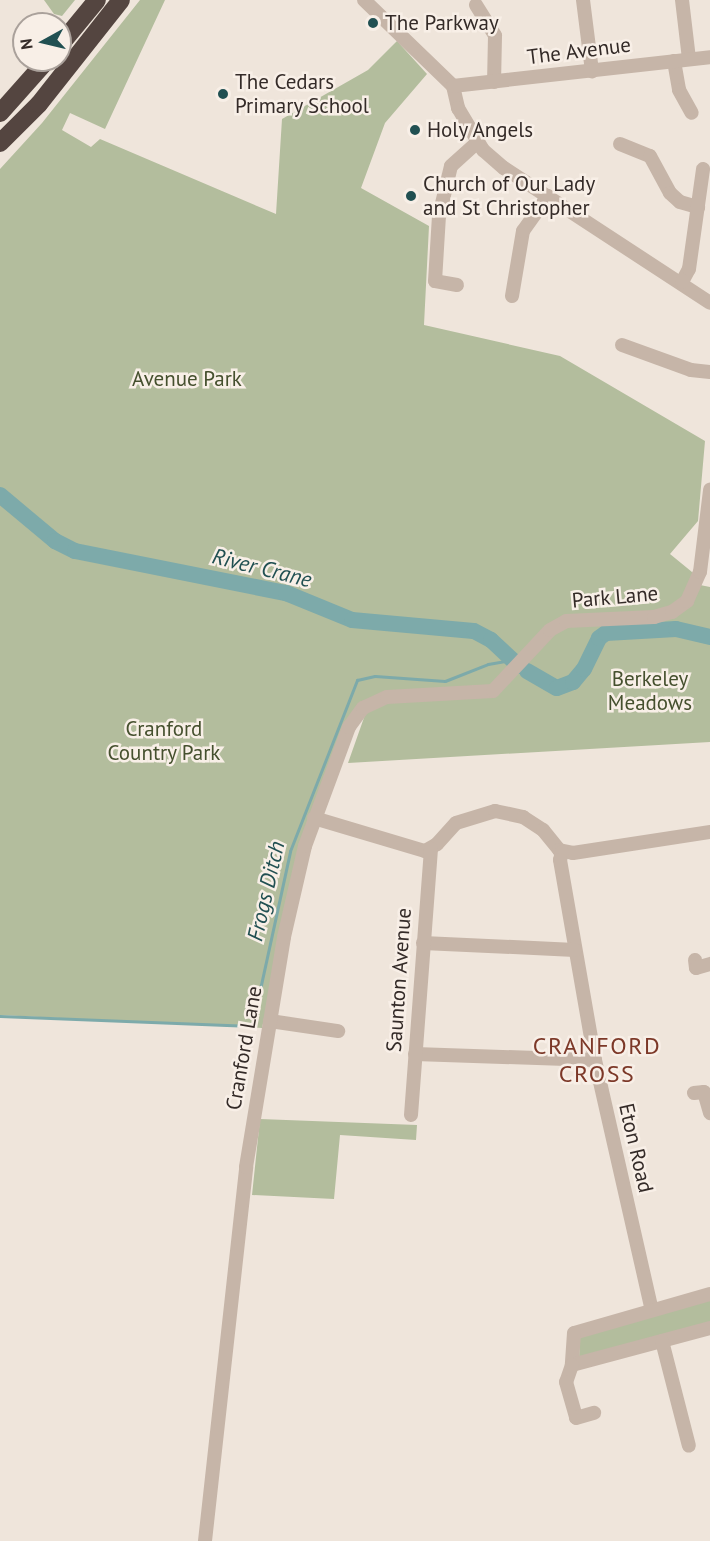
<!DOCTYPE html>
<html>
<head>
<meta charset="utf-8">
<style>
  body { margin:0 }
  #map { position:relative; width:710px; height:1541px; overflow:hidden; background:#efe5db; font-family:"PT Sans",sans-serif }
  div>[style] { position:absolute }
  .green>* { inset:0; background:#b3bd9d }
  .stream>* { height:3px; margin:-1.5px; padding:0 1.5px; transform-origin:1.5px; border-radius:1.5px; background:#7daaaa }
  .river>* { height:16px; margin:-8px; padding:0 8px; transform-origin:8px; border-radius:8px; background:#7daaaa }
  .minor>* { height:14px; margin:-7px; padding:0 7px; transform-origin:7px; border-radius:7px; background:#c6b5a8 }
  .highway>* { height:18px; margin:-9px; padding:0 9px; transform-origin:9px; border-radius:9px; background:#544540 }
  .dots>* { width:16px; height:16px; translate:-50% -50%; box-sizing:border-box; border:3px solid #f8efe7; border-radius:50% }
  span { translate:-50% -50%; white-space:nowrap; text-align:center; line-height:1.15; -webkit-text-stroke:5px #f8efe7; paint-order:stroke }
  .poi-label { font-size:21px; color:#342b28 }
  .left { translate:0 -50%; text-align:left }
  .street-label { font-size:21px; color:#342b28 }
  .park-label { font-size:21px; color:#45502e }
  .water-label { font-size:22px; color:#215052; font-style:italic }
  .quarter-label { font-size:24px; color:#7c3828; letter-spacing:1.5px }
  .north { position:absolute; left:12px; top:12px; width:60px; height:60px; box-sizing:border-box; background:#f8efe7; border:2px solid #aaa19b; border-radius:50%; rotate:262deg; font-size:16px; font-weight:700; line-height:24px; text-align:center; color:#342b28 }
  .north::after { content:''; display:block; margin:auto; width:21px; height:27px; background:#215052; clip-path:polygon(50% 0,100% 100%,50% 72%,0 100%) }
</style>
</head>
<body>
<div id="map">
  <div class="green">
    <div style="clip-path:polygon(44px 0,75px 0,62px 16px,54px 14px)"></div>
    <div style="clip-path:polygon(140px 0,165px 0,105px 129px,70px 113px,62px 130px,91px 147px,100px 139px,276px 214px,282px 119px,368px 70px,397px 41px,427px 74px,385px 123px,361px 188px,429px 226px,424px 325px,560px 356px,705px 441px,698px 521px,670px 554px,692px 572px,700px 585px,710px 587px,710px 742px,348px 763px,366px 712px,389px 701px,493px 695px,483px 685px,389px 693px,359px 706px,339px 736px,307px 826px,262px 1028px,0 1015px,0 169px,42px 123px)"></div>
    <div style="clip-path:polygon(260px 1119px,417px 1125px,416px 1140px,340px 1135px,334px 1199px,252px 1195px)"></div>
    <div style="clip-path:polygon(710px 1298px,710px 1322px,579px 1359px,580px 1336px)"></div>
  </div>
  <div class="stream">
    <div style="left:0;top:1016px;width:252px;rotate:2.3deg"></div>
    <div style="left:252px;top:1026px;width:179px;rotate:-77.7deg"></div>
    <div style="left:290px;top:851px;width:184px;rotate:-68.6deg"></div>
    <div style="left:357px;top:680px;width:18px;rotate:-13deg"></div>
    <div style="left:375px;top:676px;width:70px;rotate:4.1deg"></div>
    <div style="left:445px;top:681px;width:46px;rotate:-21.6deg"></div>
    <div style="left:488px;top:664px;width:23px;rotate:-10deg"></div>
  </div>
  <div class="river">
    <div style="left:0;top:495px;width:72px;rotate:39.9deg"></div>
    <div style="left:55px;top:541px;width:22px;rotate:27deg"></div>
    <div style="left:75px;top:551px;width:215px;rotate:11.3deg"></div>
    <div style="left:286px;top:593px;width:71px;rotate:22.2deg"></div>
    <div style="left:352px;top:620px;width:122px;rotate:5.2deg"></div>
    <div style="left:474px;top:631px;width:19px;rotate:28deg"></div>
    <div style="left:491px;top:640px;width:38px;rotate:43deg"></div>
    <div style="left:527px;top:671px;width:34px;rotate:30deg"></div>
    <div style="left:557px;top:688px;width:17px;rotate:-21deg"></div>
    <div style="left:573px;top:682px;width:17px;rotate:-50deg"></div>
    <div style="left:584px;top:669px;width:34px;rotate:-64deg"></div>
    <div style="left:599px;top:638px;width:9px;rotate:-36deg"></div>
    <div style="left:606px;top:633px;width:70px;rotate:-3.3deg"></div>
    <div style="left:676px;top:629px;width:35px;rotate:13deg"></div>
  </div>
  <div class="minor">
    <div style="left:364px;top:0;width:124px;rotate:44deg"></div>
    <div style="left:453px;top:86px;width:23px;rotate:77deg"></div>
    <div style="left:458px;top:108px;width:49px;rotate:59.2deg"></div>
    <div style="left:483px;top:150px;width:28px;rotate:41deg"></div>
    <div style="left:504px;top:168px;width:246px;rotate:33.2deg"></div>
    <div style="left:583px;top:0;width:72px;rotate:82.8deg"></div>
    <div style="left:682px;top:0;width:59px;rotate:83.2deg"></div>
    <div style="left:476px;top:5px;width:36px;rotate:58deg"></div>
    <div style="left:495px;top:36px;width:46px;rotate:91.2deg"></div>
    <div style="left:674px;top:61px;width:29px;rotate:80deg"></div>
    <div style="left:679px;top:90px;width:26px;rotate:61deg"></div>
    <div style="left:453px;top:86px;width:259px;rotate:-6.4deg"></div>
    <div style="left:620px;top:144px;width:32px;rotate:22deg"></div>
    <div style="left:650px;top:156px;width:42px;rotate:61.6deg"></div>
    <div style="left:670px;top:193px;width:13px;rotate:42deg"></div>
    <div style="left:680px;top:202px;width:19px;rotate:16deg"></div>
    <div style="left:682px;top:282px;width:15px;rotate:-62deg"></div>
    <div style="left:689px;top:269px;width:101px;rotate:-82deg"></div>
    <div style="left:457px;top:285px;width:22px;rotate:-170deg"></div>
    <div style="left:435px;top:281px;width:65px;rotate:-86.5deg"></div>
    <div style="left:439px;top:216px;width:51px;rotate:-76.5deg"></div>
    <div style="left:451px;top:166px;width:36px;rotate:-42deg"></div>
    <div style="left:512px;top:296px;width:66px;rotate:-80.4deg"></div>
    <div style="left:523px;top:231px;width:43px;rotate:-54.5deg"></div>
    <div style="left:622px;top:345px;width:73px;rotate:19.9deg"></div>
    <div style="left:691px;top:370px;width:19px;rotate:6deg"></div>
    <div style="left:314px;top:818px;width:116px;rotate:16.6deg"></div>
    <div style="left:425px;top:851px;width:14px;rotate:-30deg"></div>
    <div style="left:437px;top:844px;width:28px;rotate:-48deg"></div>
    <div style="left:456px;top:823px;width:41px;rotate:-17.1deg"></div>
    <div style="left:495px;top:811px;width:29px;rotate:12deg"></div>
    <div style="left:523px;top:817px;width:24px;rotate:33deg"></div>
    <div style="left:543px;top:830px;width:26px;rotate:51deg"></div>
    <div style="left:559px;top:850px;width:14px;rotate:12deg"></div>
    <div style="left:573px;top:853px;width:139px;rotate:-8.7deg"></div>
    <div style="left:562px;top:852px;width:8px;rotate:104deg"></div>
    <div style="left:560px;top:860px;width:203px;rotate:80.1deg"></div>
    <div style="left:595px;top:1060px;width:256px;rotate:77.2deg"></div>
    <div style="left:423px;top:943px;width:152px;rotate:2.6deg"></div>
    <div style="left:695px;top:960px;width:8px;rotate:83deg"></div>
    <div style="left:696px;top:968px;width:15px;rotate:-16deg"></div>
    <div style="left:270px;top:1021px;width:69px;rotate:8.4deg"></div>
    <div style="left:415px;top:1054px;width:180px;rotate:1.9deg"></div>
    <div style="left:694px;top:1093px;width:10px;rotate:-6deg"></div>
    <div style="left:704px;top:1092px;width:22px;rotate:74deg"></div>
    <div style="left:411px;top:1115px;width:267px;rotate:-85.7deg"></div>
    <div style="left:710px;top:1294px;width:141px;rotate:164deg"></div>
    <div style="left:574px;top:1333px;width:32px;rotate:94deg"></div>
    <div style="left:572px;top:1365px;width:143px;rotate:-15deg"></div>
    <div style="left:662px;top:1341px;width:108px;rotate:75.6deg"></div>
    <div style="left:572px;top:1365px;width:18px;rotate:109deg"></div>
    <div style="left:566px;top:1382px;width:37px;rotate:74deg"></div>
    <div style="left:576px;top:1418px;width:19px;rotate:-16deg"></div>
    <div style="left:205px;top:1541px;width:376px;rotate:-83.7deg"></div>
    <div style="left:246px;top:1167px;width:233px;rotate:-80.6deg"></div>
    <div style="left:284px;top:937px;width:93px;rotate:-77deg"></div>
    <div style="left:305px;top:846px;width:127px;rotate:-69.7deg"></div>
    <div style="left:349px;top:727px;width:24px;rotate:-54deg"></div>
    <div style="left:363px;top:708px;width:26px;rotate:-25deg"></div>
    <div style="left:387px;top:697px;width:106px;rotate:-3.2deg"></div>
    <div style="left:493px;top:691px;width:83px;rotate:-46.9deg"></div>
    <div style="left:550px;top:630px;width:18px;rotate:-29deg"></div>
    <div style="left:566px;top:621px;width:88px;rotate:-2.6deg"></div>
    <div style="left:654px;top:617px;width:19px;rotate:-16deg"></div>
    <div style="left:672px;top:612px;width:19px;rotate:-36deg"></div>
    <div style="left:687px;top:601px;width:32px;rotate:-66deg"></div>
    <div style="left:700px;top:572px;width:83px;rotate:-83deg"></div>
  </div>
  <div class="highway">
    <div style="left:60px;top:45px;width:58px;rotate:-50.6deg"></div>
    <div style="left:0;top:113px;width:71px;rotate:-48.4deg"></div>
    <div style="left:0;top:143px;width:55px;rotate:-45deg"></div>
    <div style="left:39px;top:104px;width:132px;rotate:-51.7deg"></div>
  </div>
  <div class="dots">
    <div style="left:373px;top:23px;background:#215052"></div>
    <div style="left:223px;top:94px;background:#215052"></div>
    <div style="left:415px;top:130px;background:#215052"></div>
    <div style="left:411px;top:196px;background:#215052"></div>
  </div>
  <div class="poi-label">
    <span class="left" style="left:385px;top:23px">The Parkway</span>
    <span class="left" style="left:235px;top:94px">The Cedars<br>Primary School</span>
    <span class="left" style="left:427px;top:130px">Holy Angels</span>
    <span class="left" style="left:423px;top:196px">Church of Our Lady<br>and St Christopher</span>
  </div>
  <div class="street-label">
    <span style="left:579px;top:51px;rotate:-7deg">The Avenue</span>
    <span style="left:615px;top:597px;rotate:-5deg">Park Lane</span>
    <span style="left:399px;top:980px;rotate:-86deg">Saunton Avenue</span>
    <span style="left:244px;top:1048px;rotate:-80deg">Cranford Lane</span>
    <span style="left:636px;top:1148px;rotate:77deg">Eton Road</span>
  </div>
  <div class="park-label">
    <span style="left:187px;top:379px">Avenue Park</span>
    <span style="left:650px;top:691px">Berkeley<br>Meadows</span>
    <span style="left:164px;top:741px">Cranford<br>Country Park</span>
  </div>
  <div class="water-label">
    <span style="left:262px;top:568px;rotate:14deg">River Crane</span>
    <span style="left:266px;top:891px;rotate:-77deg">Frogs Ditch</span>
  </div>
  <div class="quarter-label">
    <span style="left:597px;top:1060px">CRANFORD<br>CROSS</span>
  </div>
  <div class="north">N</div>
</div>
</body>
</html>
